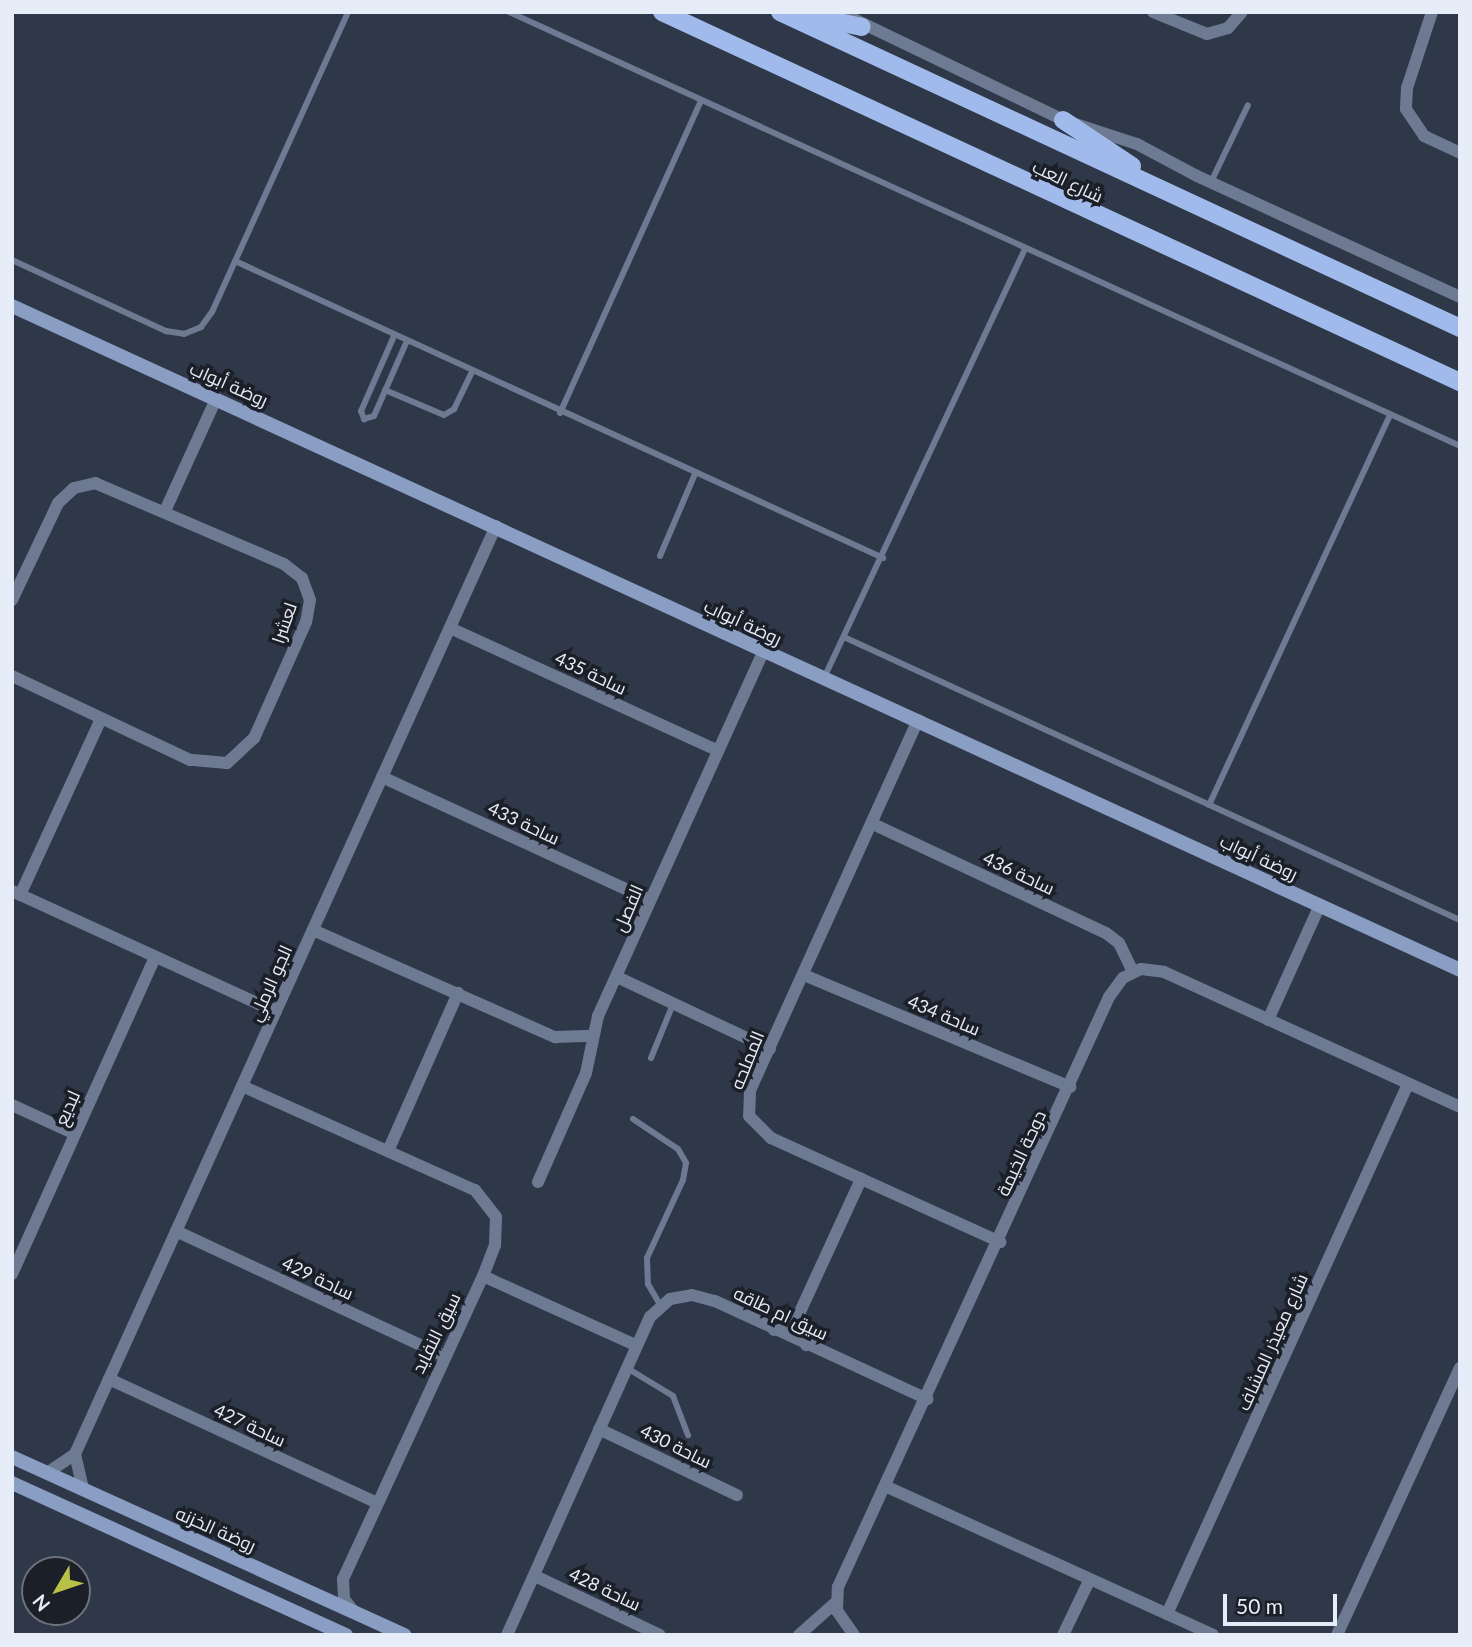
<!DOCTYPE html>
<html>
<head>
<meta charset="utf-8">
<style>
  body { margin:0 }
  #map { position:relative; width:1472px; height:1647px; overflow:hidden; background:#2f3849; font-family:Lato,Cairo,sans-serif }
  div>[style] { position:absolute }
  .lane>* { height:6px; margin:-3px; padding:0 3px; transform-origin:3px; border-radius:3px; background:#6d7a92 }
  .street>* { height:12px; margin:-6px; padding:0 6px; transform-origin:6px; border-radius:6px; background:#6d7a92 }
  .secondary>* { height:14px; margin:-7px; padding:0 7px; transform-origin:7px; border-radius:7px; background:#8a9ec4 }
  .primary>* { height:18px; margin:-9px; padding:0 9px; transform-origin:9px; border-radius:9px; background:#a0bbeb }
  span { translate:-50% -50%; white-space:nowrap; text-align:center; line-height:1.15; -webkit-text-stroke:7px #1b1f27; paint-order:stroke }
  .street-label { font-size:18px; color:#e7edf8 }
  .frame { position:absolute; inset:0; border:14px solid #e7edf8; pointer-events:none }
  .north { position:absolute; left:21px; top:1556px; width:70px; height:70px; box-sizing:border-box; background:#1b1f27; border:2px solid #6d717b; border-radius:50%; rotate:231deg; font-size:19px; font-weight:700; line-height:28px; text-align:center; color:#e7edf8 }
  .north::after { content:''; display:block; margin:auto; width:24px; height:32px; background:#b9c046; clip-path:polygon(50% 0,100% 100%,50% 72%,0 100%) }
  .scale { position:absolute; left:1223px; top:1594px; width:114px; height:32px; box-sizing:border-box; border:4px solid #e7edf8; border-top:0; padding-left:9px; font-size:21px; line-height:24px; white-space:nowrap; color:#e7edf8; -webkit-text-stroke:5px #1b1f27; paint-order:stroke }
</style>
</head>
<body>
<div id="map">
  <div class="lane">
    <div style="left:509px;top:12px;width:1045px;rotate:24.53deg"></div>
    <div style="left:1211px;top:182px;width:85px;rotate:-64.3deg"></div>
    <div style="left:12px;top:260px;width:170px;rotate:24.8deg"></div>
    <div style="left:166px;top:331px;width:18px;rotate:9deg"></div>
    <div style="left:184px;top:334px;width:18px;rotate:-22deg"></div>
    <div style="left:201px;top:327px;width:19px;rotate:-54deg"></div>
    <div style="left:212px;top:312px;width:329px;rotate:-65.6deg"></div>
    <div style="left:235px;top:261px;width:713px;rotate:24.62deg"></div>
    <div style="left:394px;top:336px;width:82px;rotate:113.7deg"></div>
    <div style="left:361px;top:411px;width:9px;rotate:69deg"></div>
    <div style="left:364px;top:419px;width:10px;rotate:-17deg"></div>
    <div style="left:374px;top:416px;width:82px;rotate:-66.3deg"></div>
    <div style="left:385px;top:390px;width:64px;rotate:23deg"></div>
    <div style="left:444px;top:415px;width:12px;rotate:-31deg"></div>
    <div style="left:454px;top:409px;width:41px;rotate:-64.1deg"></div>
    <div style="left:560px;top:413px;width:343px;rotate:-65.7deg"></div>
    <div style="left:660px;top:556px;width:89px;rotate:-66.9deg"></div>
    <div style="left:846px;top:638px;width:676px;rotate:24.67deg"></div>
    <div style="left:824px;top:678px;width:474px;rotate:-64.9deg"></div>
    <div style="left:1209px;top:805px;width:430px;rotate:-65.1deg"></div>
    <div style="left:651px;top:1058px;width:58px;rotate:-67.8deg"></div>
    <div style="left:633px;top:1119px;width:54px;rotate:33.7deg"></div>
    <div style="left:678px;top:1149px;width:16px;rotate:60deg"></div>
    <div style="left:686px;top:1163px;width:17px;rotate:100deg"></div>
    <div style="left:683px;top:1180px;width:86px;rotate:114.8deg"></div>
    <div style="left:647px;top:1258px;width:26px;rotate:88deg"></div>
    <div style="left:648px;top:1284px;width:24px;rotate:60deg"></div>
    <div style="left:627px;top:1368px;width:54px;rotate:31.3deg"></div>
    <div style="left:673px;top:1396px;width:42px;rotate:69deg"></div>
  </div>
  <div class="street">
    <div style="left:839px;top:12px;width:249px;rotate:25.7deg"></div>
    <div style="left:1063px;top:120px;width:78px;rotate:18deg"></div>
    <div style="left:1137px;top:144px;width:68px;rotate:28.1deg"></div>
    <div style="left:1197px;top:176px;width:289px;rotate:24.7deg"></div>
    <div style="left:1153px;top:12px;width:58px;rotate:22.2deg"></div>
    <div style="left:1207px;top:34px;width:22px;rotate:-16deg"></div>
    <div style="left:1228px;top:28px;width:21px;rotate:-49deg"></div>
    <div style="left:1432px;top:12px;width:80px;rotate:108.2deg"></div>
    <div style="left:1407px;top:88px;width:21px;rotate:93deg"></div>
    <div style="left:1406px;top:109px;width:32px;rotate:56deg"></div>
    <div style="left:1424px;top:136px;width:40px;rotate:25deg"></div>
    <div style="left:165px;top:511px;width:123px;rotate:-65.5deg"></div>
    <div style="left:12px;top:600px;width:107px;rotate:-64.6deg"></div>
    <div style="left:58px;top:503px;width:22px;rotate:-43deg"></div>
    <div style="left:74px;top:488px;width:22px;rotate:-13deg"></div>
    <div style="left:95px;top:483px;width:206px;rotate:23.2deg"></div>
    <div style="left:284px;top:564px;width:23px;rotate:38deg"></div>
    <div style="left:302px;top:578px;width:23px;rotate:70deg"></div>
    <div style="left:310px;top:600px;width:22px;rotate:100deg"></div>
    <div style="left:306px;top:622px;width:127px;rotate:114.1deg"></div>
    <div style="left:254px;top:738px;width:37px;rotate:137deg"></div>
    <div style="left:227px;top:763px;width:37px;rotate:-175deg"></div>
    <div style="left:190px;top:760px;width:197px;rotate:-154.7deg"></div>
    <div style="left:450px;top:628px;width:294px;rotate:24.6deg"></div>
    <div style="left:918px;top:720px;width:407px;rotate:114.4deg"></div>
    <div style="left:750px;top:1091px;width:25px;rotate:92deg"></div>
    <div style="left:749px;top:1116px;width:31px;rotate:45deg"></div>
    <div style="left:771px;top:1138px;width:252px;rotate:24.4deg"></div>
    <div style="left:382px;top:777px;width:295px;rotate:24.7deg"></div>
    <div style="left:873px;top:824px;width:257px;rotate:25.1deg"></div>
    <div style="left:1106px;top:933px;width:16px;rotate:38deg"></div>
    <div style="left:1119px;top:943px;width:32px;rotate:64deg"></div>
    <div style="left:12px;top:891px;width:290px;rotate:24.6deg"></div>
    <div style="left:20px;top:895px;width:194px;rotate:-65.3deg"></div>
    <div style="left:313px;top:930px;width:265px;rotate:23.9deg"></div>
    <div style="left:555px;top:1037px;width:38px;rotate:-2deg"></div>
    <div style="left:804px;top:975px;width:289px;rotate:22.8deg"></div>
    <div style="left:617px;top:977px;width:169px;rotate:25.2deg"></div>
    <div style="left:1268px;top:1020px;width:124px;rotate:-65.7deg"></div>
    <div style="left:242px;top:1086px;width:255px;rotate:24.1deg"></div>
    <div style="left:475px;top:1190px;width:34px;rotate:52deg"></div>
    <div style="left:496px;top:1217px;width:28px;rotate:92deg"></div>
    <div style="left:495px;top:1245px;width:33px;rotate:111deg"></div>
    <div style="left:483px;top:1276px;width:334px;rotate:114.8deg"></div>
    <div style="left:343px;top:1579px;width:20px;rotate:87deg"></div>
    <div style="left:344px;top:1599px;width:16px;rotate:52deg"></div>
    <div style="left:12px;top:1105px;width:69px;rotate:24.7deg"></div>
    <div style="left:388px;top:1151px;width:173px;rotate:-66.1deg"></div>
    <div style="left:538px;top:1182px;width:119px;rotate:-66.2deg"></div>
    <div style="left:586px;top:1073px;width:58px;rotate:-78.1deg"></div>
    <div style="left:598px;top:1016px;width:399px;rotate:-65.6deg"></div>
    <div style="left:176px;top:1231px;width:296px;rotate:25deg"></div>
    <div style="left:12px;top:1274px;width:348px;rotate:-65.7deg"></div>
    <div style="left:483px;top:1276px;width:169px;rotate:24.4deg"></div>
    <div style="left:799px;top:1314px;width:32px;rotate:77deg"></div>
    <div style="left:774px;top:1330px;width:30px;rotate:-33deg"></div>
    <div style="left:799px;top:1314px;width:149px;rotate:-65.3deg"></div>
    <div style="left:109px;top:1379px;width:293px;rotate:24.8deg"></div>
    <div style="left:599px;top:1429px;width:153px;rotate:25.6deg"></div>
    <div style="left:75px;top:1454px;width:36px;rotate:77deg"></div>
    <div style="left:47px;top:1473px;width:34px;rotate:-34deg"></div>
    <div style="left:75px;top:1454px;width:1019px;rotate:-65.6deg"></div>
    <div style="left:885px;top:1486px;width:360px;rotate:24.4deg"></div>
    <div style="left:535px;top:1576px;width:138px;rotate:25.3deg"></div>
    <div style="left:1167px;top:1614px;width:582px;rotate:-65.55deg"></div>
    <div style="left:507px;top:1635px;width:349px;rotate:-65.8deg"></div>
    <div style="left:650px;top:1317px;width:27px;rotate:-42deg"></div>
    <div style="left:670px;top:1299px;width:22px;rotate:-10deg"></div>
    <div style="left:692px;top:1295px;width:24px;rotate:15deg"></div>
    <div style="left:715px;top:1301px;width:234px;rotate:24.8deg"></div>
    <div style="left:799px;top:1635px;width:48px;rotate:-41.6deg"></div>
    <div style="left:854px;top:1635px;width:29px;rotate:-125deg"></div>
    <div style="left:837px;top:1611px;width:24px;rotate:-88deg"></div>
    <div style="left:838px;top:1587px;width:649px;rotate:-65.33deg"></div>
    <div style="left:1109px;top:997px;width:24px;rotate:-54deg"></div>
    <div style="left:1123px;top:978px;width:20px;rotate:-27deg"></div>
    <div style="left:1141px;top:969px;width:23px;rotate:7deg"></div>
    <div style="left:1164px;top:972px;width:325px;rotate:24.5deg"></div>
    <div style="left:1063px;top:1635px;width:62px;rotate:-64.3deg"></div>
    <div style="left:1337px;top:1635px;width:294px;rotate:-65.3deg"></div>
  </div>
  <div class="secondary">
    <div style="left:12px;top:306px;width:1593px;rotate:24.63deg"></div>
    <div style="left:12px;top:1457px;width:431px;rotate:24.4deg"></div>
    <div style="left:12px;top:1483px;width:367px;rotate:24.5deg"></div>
  </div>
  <div class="primary">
    <div style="left:662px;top:12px;width:880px;rotate:24.88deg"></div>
    <div style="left:780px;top:12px;width:750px;rotate:24.92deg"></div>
    <div style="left:800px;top:14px;width:63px;rotate:11.8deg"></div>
    <div style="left:1063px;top:120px;width:83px;rotate:33.7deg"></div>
  </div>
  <div class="street-label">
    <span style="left:1068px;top:181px;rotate:25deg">شارع العب</span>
    <span style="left:229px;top:384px;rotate:24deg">روضة أبواب</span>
    <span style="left:743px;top:622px;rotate:25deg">روضة أبواب</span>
    <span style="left:284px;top:623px;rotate:-71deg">لعشرا</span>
    <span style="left:591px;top:673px;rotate:25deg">ساحة 435</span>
    <span style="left:524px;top:823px;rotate:25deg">ساحة 433</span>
    <span style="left:1259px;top:857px;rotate:25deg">روضة أبواب</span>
    <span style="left:1019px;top:873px;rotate:25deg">ساحة 436</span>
    <span style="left:628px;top:908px;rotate:-67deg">الفصل</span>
    <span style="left:270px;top:983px;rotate:-66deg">الجو الرملي</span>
    <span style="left:944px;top:1015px;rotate:23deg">ساحة 434</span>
    <span style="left:747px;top:1060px;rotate:-68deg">المملحه</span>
    <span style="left:67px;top:1108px;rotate:-66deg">لبديع</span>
    <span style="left:1021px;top:1153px;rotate:-65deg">دوحة الخيمة</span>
    <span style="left:318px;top:1278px;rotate:25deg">ساحة 429</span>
    <span style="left:781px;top:1313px;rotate:25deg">سيق ام طاقه</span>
    <span style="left:436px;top:1333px;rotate:-64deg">سيق النفايد</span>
    <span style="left:1272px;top:1342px;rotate:-66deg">شارع معيذر المشاف</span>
    <span style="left:250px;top:1425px;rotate:25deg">ساحة 427</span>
    <span style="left:676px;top:1446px;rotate:26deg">ساحة 430</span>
    <span style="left:216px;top:1529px;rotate:24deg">روضة الخزنه</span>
    <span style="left:605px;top:1589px;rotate:25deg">ساحة 428</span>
  </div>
  <div class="frame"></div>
  <div class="north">N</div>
  <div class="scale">50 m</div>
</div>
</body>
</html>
